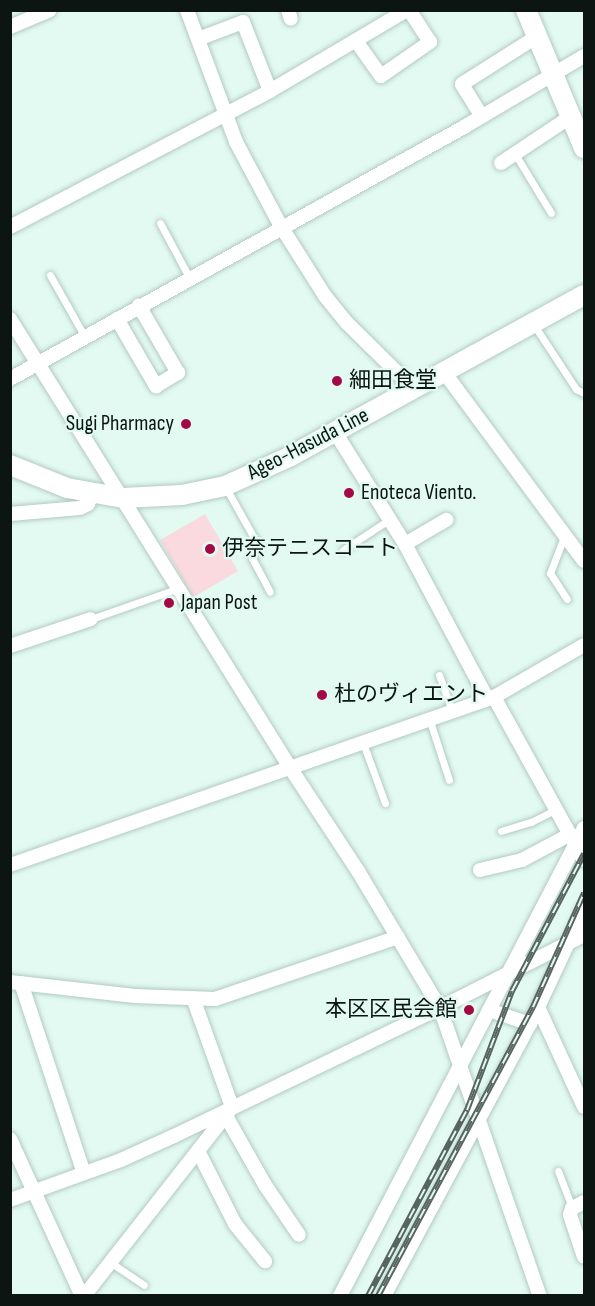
<!DOCTYPE html>
<html>
<head>
<meta charset="utf-8">
<style>
  body { margin:0 }
  #map { position:relative; width:595px; height:1306px; overflow:hidden; background:#e2faf1; font-family:"Sofia Sans Condensed","Noto Sans JP",sans-serif }
  div>[style] { position:absolute }
  .green>* { inset:0; background:#fadade; transform-origin:0 0 }
  .roads { filter:drop-shadow(0 0 2px #b2cac1) drop-shadow(0 0 2px #b2cac1) }
  .service>* { height:7px; margin:-3.5px; padding:0 3.5px; transform-origin:3.5px; border-radius:3.5px; background:#fff }
  .minor>* { height:14px; margin:-7px; padding:0 7px; transform-origin:7px; border-radius:7px; background:#fff }
  .secondary>* { height:20px; margin:-10px; padding:0 10px; transform-origin:10px; border-radius:10px; background:#fff }
  .rail>* { height:6px; margin-top:-3px; transform-origin:0; background:repeating-linear-gradient(90deg,#e2faf1 0 11px,#576560 0 22px); box-sizing:border-box; border-block:2px solid #576560 }
  .dots>* { width:16px; height:16px; translate:-50% -50%; box-sizing:border-box; border:3px solid #e2faf1; border-radius:50% }
  span { translate:-50% -50%; white-space:nowrap; text-align:center; line-height:1.15; -webkit-text-stroke:4.5px #e2faf1; paint-order:stroke }
  .poi-label { font-size:22px; color:#0c1512 }
  .left { translate:0 -50%; text-align:left }
  .right { translate:-100% -50%; text-align:right }
  .street-label { font-size:22px; color:#0c1512 }
  .frame { position:absolute; inset:0; border:12px solid #0c1512; pointer-events:none }
</style>
</head>
<body>
<div id="map">
  <div class="green">
    <div style="left:205px;top:514px;width:66px;height:52px;rotate:60deg"></div>
  </div>
  <div class="roads">
    <div class="service">
      <div style="left:515px;top:154px;width:69px;rotate:58.6deg"></div>
      <div style="left:160px;top:223px;width:64px;rotate:61.8deg"></div>
      <div style="left:50px;top:275px;width:71px;rotate:60.6deg"></div>
      <div style="left:534px;top:325px;width:77px;rotate:56.7deg"></div>
      <div style="left:576px;top:389px;width:9px;rotate:27deg"></div>
      <div style="left:226px;top:488px;width:65px;rotate:60.7deg"></div>
      <div style="left:258px;top:545px;width:14px;rotate:115deg"></div>
      <div style="left:252px;top:558px;width:38px;rotate:62deg"></div>
      <div style="left:565px;top:534px;width:42px;rotate:111deg"></div>
      <div style="left:550px;top:573px;width:31px;rotate:57deg"></div>
      <div style="left:343px;top:550px;width:56px;rotate:-33.4deg"></div>
      <div style="left:91px;top:619px;width:93px;rotate:-19.4deg"></div>
      <div style="left:439px;top:675px;width:38px;rotate:70deg"></div>
      <div style="left:429px;top:718px;width:65px;rotate:72.1deg"></div>
      <div style="left:363px;top:743px;width:64px;rotate:69.9deg"></div>
      <div style="left:501px;top:831px;width:31px;rotate:-17deg"></div>
      <div style="left:531px;top:822px;width:29px;rotate:-27deg"></div>
      <div style="left:558px;top:1171px;width:40px;rotate:69deg"></div>
      <div style="left:110px;top:1262px;width:41px;rotate:34.1deg"></div>
    </div>
    <div class="minor">
      <div style="left:187px;top:10px;width:141px;rotate:69.6deg"></div>
      <div style="left:236px;top:142px;width:98px;rotate:61.9deg"></div>
      <div style="left:282px;top:228px;width:80px;rotate:57.7deg"></div>
      <div style="left:325px;top:296px;width:35px;rotate:51deg"></div>
      <div style="left:347px;top:323px;width:94px;rotate:44.6deg"></div>
      <div style="left:288px;top:10px;width:9px;rotate:72deg"></div>
      <div style="left:10px;top:27px;width:43px;rotate:-23deg"></div>
      <div style="left:198px;top:39px;width:48px;rotate:-20.7deg"></div>
      <div style="left:243px;top:22px;width:74px;rotate:68.6deg"></div>
      <div style="left:356px;top:41px;width:43px;rotate:54.5deg"></div>
      <div style="left:381px;top:76px;width:60px;rotate:-34.8deg"></div>
      <div style="left:430px;top:42px;width:38px;rotate:-123deg"></div>
      <div style="left:481px;top:115px;width:36px;rotate:-122deg"></div>
      <div style="left:462px;top:84px;width:88px;rotate:-32.4deg"></div>
      <div style="left:501px;top:163px;width:83px;rotate:-33.7deg"></div>
      <div style="left:10px;top:227px;width:293px;rotate:-27.6deg"></div>
      <div style="left:270px;top:91px;width:159px;rotate:-30.6deg"></div>
      <div style="left:10px;top:319px;width:531px;rotate:58.02deg"></div>
      <div style="left:291px;top:769px;width:122px;rotate:56.7deg"></div>
      <div style="left:358px;top:871px;width:160px;rotate:59.1deg"></div>
      <div style="left:440px;top:1008px;width:305px;rotate:70.9deg"></div>
      <div style="left:117px;top:319px;width:78px;rotate:59.8deg"></div>
      <div style="left:156px;top:386px;width:26px;rotate:-31deg"></div>
      <div style="left:178px;top:373px;width:78px;rotate:-120.2deg"></div>
      <div style="left:444px;top:372px;width:235px;rotate:53.5deg"></div>
      <div style="left:10px;top:379px;width:519px;rotate:-29.03deg"></div>
      <div style="left:464px;top:127px;width:139px;rotate:-30.6deg"></div>
      <div style="left:335px;top:432px;width:132px;rotate:58deg"></div>
      <div style="left:405px;top:544px;width:174px;rotate:62deg"></div>
      <div style="left:10px;top:514px;width:70px;rotate:-4.9deg"></div>
      <div style="left:80px;top:508px;width:9px;rotate:-27deg"></div>
      <div style="left:88px;top:504px;width:11px;rotate:-68deg"></div>
      <div style="left:405px;top:544px;width:48px;rotate:-30.3deg"></div>
      <div style="left:10px;top:646px;width:85px;rotate:-18.4deg"></div>
      <div style="left:494px;top:697px;width:186px;rotate:61.1deg"></div>
      <div style="left:10px;top:865px;width:512px;rotate:-19.14deg"></div>
      <div style="left:494px;top:697px;width:104px;rotate:-30deg"></div>
      <div style="left:480px;top:870px;width:43px;rotate:-13.4deg"></div>
      <div style="left:522px;top:860px;width:55px;rotate:-28deg"></div>
      <div style="left:10px;top:982px;width:126px;rotate:6.4deg"></div>
      <div style="left:135px;top:996px;width:80px;rotate:2.1deg"></div>
      <div style="left:215px;top:999px;width:193px;rotate:-18.7deg"></div>
      <div style="left:21px;top:983px;width:200px;rotate:71.7deg"></div>
      <div style="left:193px;top:998px;width:116px;rotate:70.3deg"></div>
      <div style="left:538px;top:1007px;width:110px;rotate:65.3deg"></div>
      <div style="left:489px;top:1010px;width:43px;rotate:18.9deg"></div>
      <div style="left:226px;top:1116px;width:79px;rotate:60.5deg"></div>
      <div style="left:265px;top:1185px;width:60px;rotate:55.8deg"></div>
      <div style="left:10px;top:1139px;width:173px;rotate:65.4deg"></div>
      <div style="left:198px;top:1151px;width:82px;rotate:63.1deg"></div>
      <div style="left:235px;top:1224px;width:48px;rotate:51deg"></div>
      <div style="left:10px;top:1200px;width:118px;rotate:-19.8deg"></div>
      <div style="left:121px;top:1160px;width:58px;rotate:-24.4deg"></div>
      <div style="left:174px;top:1136px;width:295px;rotate:-25.7deg"></div>
      <div style="left:440px;top:1008px;width:161px;rotate:-26.9deg"></div>
      <div style="left:584px;top:1202px;width:13px;rotate:153deg"></div>
      <div style="left:572px;top:1208px;width:7px;rotate:106deg"></div>
      <div style="left:570px;top:1215px;width:44px;rotate:71.6deg"></div>
      <div style="left:84px;top:1296px;width:235px;rotate:-51.9deg"></div>
      <div style="left:340px;top:1296px;width:528px;rotate:-62.46deg"></div>
      <div style="left:384px;top:1296px;width:309px;rotate:-61.8deg"></div>
      <div style="left:530px;top:1024px;width:127px;rotate:-64.8deg"></div>
    </div>
    <div class="secondary">
      <div style="left:526px;top:10px;width:150px;rotate:67.2deg"></div>
      <div style="left:10px;top:465px;width:61px;rotate:22deg"></div>
      <div style="left:67px;top:488px;width:57px;rotate:10.1deg"></div>
      <div style="left:123px;top:498px;width:59px;rotate:-2.9deg"></div>
      <div style="left:182px;top:495px;width:44px;rotate:-11.8deg"></div>
      <div style="left:225px;top:486px;width:72px;rotate:-24.4deg"></div>
      <div style="left:291px;top:456px;width:334px;rotate:-28.8deg"></div>
    </div>
  </div>
  <div class="rail">
    <div style="left:368px;top:1296px;width:211px;rotate:-62deg"></div>
    <div style="left:467px;top:1110px;width:127px;rotate:-69.3deg"></div>
    <div style="left:512px;top:991px;width:155px;rotate:-62.3deg"></div>
    <div style="left:378px;top:1296px;width:328px;rotate:-61.8deg"></div>
    <div style="left:533px;top:1007px;width:125px;rotate:-65.9deg"></div>
  </div>
  <div class="dots">
    <div style="left:337px;top:381px;background:#a30a45"></div>
    <div style="left:186px;top:424px;background:#a30a45"></div>
    <div style="left:349px;top:493px;background:#a30a45"></div>
    <div style="left:210px;top:549px;background:#a30a45"></div>
    <div style="left:169px;top:603px;background:#a30a45"></div>
    <div style="left:322px;top:695px;background:#a30a45"></div>
    <div style="left:469px;top:1010px;background:#a30a45"></div>
  </div>
  <div class="poi-label">
    <span class="left" style="left:349px;top:381px">細田食堂</span>
    <span class="right" style="left:174px;top:424px">Sugi Pharmacy</span>
    <span class="left" style="left:361px;top:493px">Enoteca Viento.</span>
    <span class="left" style="left:222px;top:549px">伊奈テニスコート</span>
    <span class="left" style="left:181px;top:603px">Japan Post</span>
    <span class="left" style="left:334px;top:695px">杜のヴィエント</span>
    <span class="right" style="left:457px;top:1010px">本区区民会館</span>
  </div>
  <div class="street-label">
    <span style="left:308px;top:444px;rotate:-27deg">Ageo-Hasuda Line</span>
  </div>
  <div class="frame"></div>
</div>
</body>
</html>
